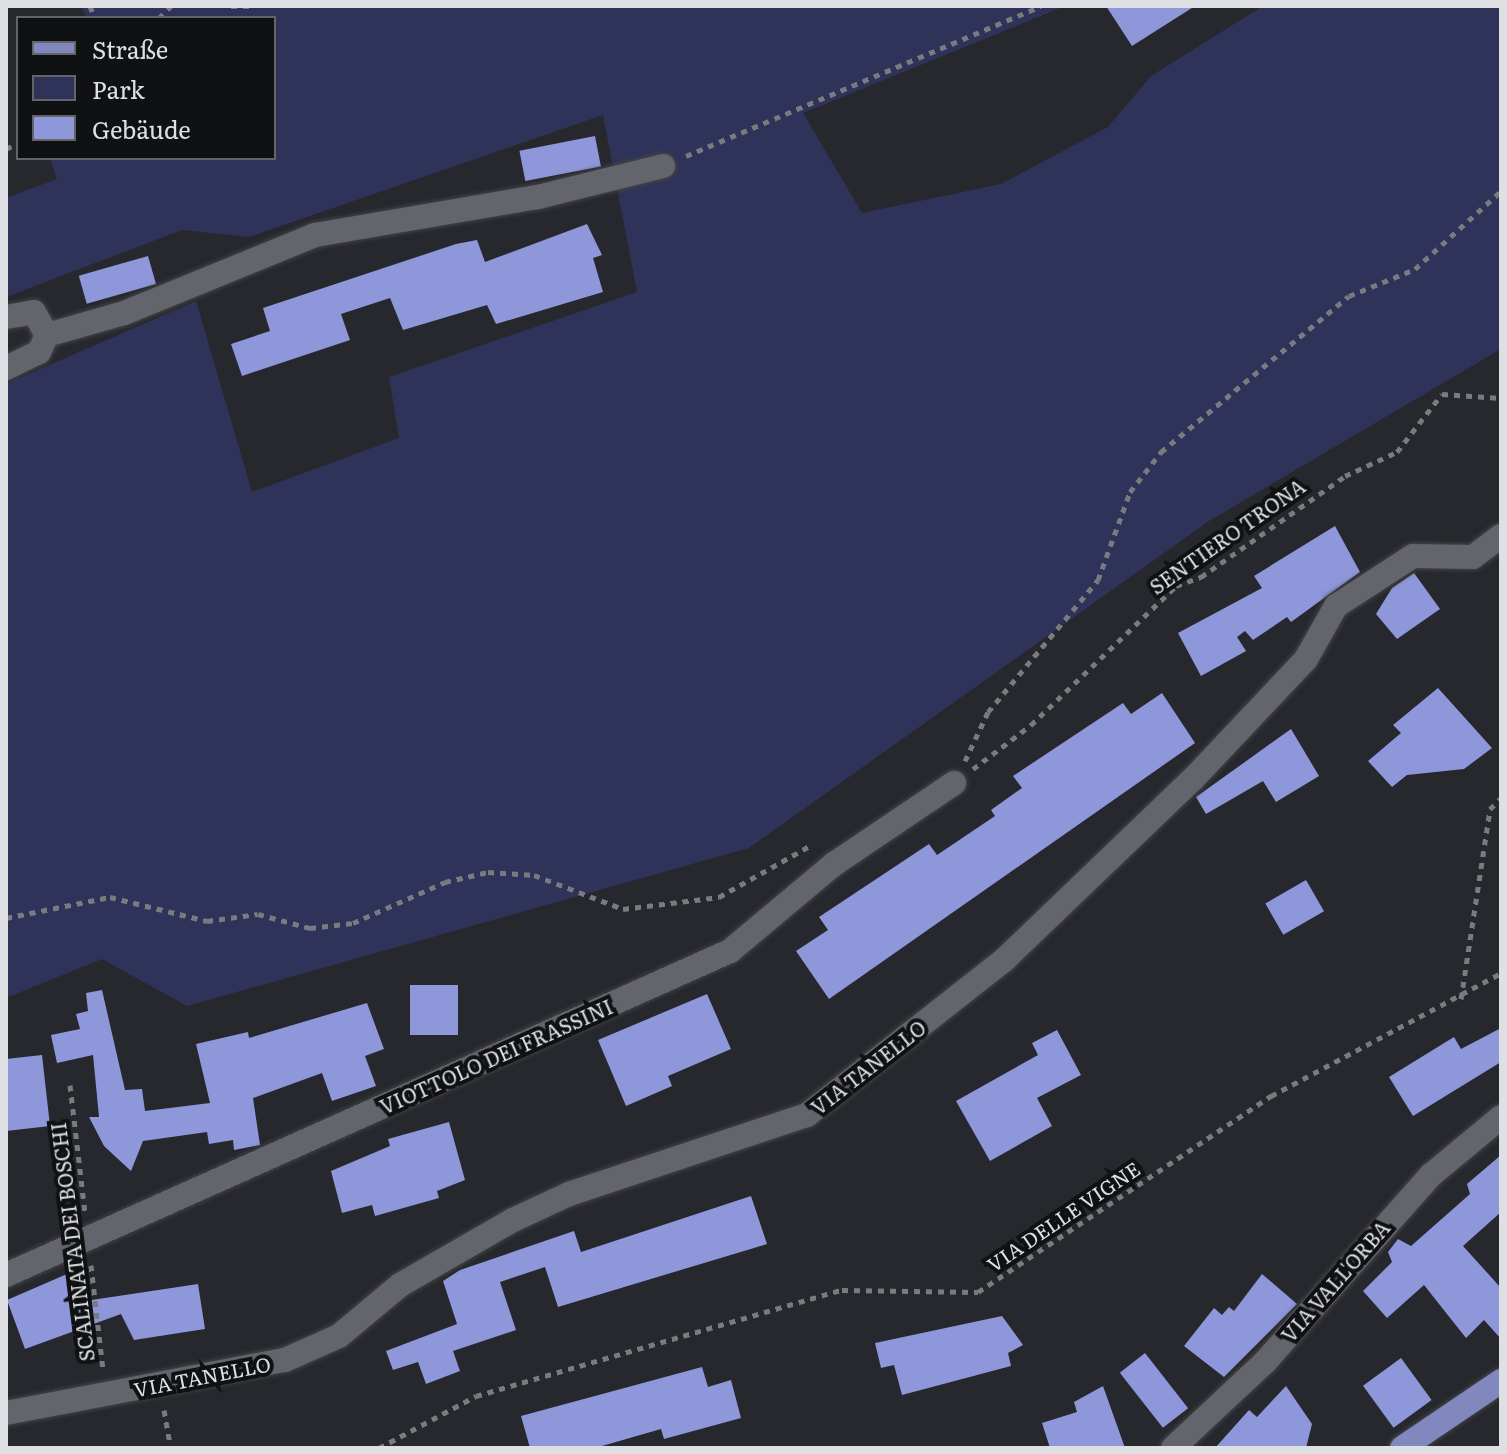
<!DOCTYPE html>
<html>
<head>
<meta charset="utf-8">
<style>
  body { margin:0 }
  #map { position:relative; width:1507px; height:1454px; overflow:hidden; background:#27282d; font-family:Literata,serif }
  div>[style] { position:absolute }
  .green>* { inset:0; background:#2f335a }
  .building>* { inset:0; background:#8e97da; transform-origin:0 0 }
  .path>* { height:5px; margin-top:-2.5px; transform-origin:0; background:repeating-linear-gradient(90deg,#7a7b7f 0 6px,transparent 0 12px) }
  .roads { filter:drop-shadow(0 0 2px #424347) drop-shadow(0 0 2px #424347) }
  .minor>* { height:24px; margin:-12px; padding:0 12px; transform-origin:12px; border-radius:12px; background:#64656c }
  .major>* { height:24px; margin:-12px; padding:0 12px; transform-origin:12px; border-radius:12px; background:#8188be }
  span { translate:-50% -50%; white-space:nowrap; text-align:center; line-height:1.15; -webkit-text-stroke:8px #101113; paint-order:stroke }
  .street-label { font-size:20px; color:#dfe0e4 }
  .frame { position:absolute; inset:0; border:8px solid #dfe0e4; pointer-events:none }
  .legend { position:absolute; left:16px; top:16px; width:260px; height:144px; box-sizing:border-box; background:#101113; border:2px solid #636467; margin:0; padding:10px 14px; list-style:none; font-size:24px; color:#dfe0e4 }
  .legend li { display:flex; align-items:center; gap:16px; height:40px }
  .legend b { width:40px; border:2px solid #636467 }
</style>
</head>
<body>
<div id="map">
  <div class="green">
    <div style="clip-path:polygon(81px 6px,1065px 6px,803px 113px,862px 213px,1001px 184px,1108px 127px,1151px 76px,1263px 6px,1501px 6px,1501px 349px,1209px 521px,749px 848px,187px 1006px,102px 959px,6px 998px,6px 384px,196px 301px,252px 492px,399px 438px,389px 377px,637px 292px,603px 115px,249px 237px,182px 230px,6px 297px,6px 198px,57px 179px,50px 158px,274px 158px,274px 18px,87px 18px)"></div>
  </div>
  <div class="building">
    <div style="clip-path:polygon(1106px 6px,1195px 6px,1132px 46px)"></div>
    <div style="left:595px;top:136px;width:31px;height:77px;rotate:79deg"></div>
    <div style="clip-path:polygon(587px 224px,602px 255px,593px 258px,603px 292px,496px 324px,487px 305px,403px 330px,390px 298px,341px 314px,350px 340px,242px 376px,231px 344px,270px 331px,263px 308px,456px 244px,477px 240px,485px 262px)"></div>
    <div style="left:148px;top:256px;width:29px;height:72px;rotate:74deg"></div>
    <div style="clip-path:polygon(1335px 526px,1360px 572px,1291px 622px,1287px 617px,1253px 640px,1245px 631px,1237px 637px,1246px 651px,1201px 676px,1178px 633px,1262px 588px,1254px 576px)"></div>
    <div style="clip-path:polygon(1414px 573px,1440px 609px,1397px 639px,1376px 614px,1392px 588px)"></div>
    <div style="clip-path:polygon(1438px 688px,1492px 748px,1464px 769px,1407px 775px,1392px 787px,1368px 761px,1401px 733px,1393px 725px)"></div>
    <div style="clip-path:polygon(1162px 693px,1195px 743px,829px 999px,796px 951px,828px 930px,819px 917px,929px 844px,937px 855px,995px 816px,991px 810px,1022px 788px,1013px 776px,1123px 703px,1131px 714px)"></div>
    <div style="clip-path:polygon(1291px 729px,1319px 776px,1276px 802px,1263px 781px,1206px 814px,1196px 797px)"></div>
    <div style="left:1306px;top:880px;width:36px;height:47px;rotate:60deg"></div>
    <div style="left:458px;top:985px;width:50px;height:48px;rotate:90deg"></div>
    <div style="clip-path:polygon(102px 990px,125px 1090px,142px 1089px,145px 1111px,210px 1103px,196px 1044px,248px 1032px,249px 1038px,367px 1003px,384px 1049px,365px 1056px,376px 1086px,332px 1101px,322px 1073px,253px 1098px,260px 1145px,234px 1150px,233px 1140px,209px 1144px,207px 1132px,143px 1141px,131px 1171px,104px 1146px,89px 1117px,99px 1117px,93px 1055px,57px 1063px,51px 1035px,80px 1029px,76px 1014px,88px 1011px,86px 993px)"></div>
    <div style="clip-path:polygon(707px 994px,731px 1049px,668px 1076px,672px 1086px,626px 1106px,598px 1040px)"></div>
    <div style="clip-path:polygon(1501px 1028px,1501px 1062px,1413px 1116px,1389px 1077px,1454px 1037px,1461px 1049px)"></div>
    <div style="clip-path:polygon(1057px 1030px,1081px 1075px,1037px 1098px,1052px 1126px,990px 1161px,956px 1101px,1038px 1055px,1032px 1043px)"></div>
    <div style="clip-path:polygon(42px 1055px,50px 1126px,6px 1131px,6px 1059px)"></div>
    <div style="clip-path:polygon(449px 1122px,465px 1180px,437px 1191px,439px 1198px,375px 1216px,372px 1205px,342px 1213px,331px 1171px,390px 1146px,388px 1139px)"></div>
    <div style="clip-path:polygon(1501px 1155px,1501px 1212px,1463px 1246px,1501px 1288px,1501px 1339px,1484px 1320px,1466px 1338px,1424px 1285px,1387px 1318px,1363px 1291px,1392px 1262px,1388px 1252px,1398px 1239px,1411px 1246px,1470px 1194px,1467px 1184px)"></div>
    <div style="clip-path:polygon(751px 1196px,767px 1244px,558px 1307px,545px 1267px,500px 1282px,516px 1330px,453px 1351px,460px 1371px,426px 1384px,418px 1362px,393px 1370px,386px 1351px,457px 1324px,443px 1281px,460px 1270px,574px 1231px,581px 1252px)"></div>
    <div style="clip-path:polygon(74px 1271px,85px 1301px,198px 1284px,205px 1329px,134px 1340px,121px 1314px,25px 1349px,7px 1300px)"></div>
    <div style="clip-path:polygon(1262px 1274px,1297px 1304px,1224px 1377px,1184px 1346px,1214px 1308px,1222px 1315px,1229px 1307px,1234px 1311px)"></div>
    <div style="clip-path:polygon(1002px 1316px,1023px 1345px,1008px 1353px,1011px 1366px,902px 1395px,894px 1365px,881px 1368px,875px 1343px)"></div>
    <div style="left:1145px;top:1353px;width:70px;height:32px;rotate:52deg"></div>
    <div style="left:1401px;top:1358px;width:52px;height:47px;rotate:54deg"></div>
    <div style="clip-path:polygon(702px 1367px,708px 1387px,731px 1380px,741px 1418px,664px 1439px,661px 1429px,595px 1448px,530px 1448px,521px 1416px)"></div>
    <div style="clip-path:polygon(1103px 1386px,1125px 1448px,1050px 1448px,1042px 1423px,1077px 1412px,1074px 1402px)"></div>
    <div style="clip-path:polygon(1286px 1386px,1312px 1424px,1306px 1448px,1215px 1448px,1249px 1410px,1257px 1417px)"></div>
  </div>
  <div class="path">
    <div style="left:90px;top:6px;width:13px;rotate:67deg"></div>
    <div style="left:231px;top:6px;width:21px"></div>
    <div style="left:159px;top:18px;width:17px;rotate:-45deg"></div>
    <div style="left:6px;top:149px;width:13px;rotate:-27deg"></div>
    <div style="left:686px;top:156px;width:385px;rotate:-22.9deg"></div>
    <div style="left:965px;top:761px;width:54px;rotate:-64.9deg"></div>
    <div style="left:988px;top:712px;width:172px;rotate:-50.2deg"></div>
    <div style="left:1098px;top:580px;width:94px;rotate:-70deg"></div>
    <div style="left:1130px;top:492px;width:51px;rotate:-52.2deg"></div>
    <div style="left:1161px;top:452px;width:244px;rotate:-39.7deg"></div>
    <div style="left:1349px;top:296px;width:71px;rotate:-22.2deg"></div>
    <div style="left:1415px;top:269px;width:116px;rotate:-42.2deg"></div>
    <div style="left:973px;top:769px;width:73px;rotate:-37.2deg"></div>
    <div style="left:1031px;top:725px;width:201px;rotate:-43.8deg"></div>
    <div style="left:1176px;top:586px;width:27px;rotate:-20deg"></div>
    <div style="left:1201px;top:577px;width:176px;rotate:-35deg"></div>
    <div style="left:1345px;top:476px;width:57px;rotate:-24.8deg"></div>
    <div style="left:1397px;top:452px;width:73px;rotate:-52.2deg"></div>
    <div style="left:1442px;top:394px;width:59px;rotate:3.9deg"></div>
    <div style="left:6px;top:918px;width:106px;rotate:-11.4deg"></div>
    <div style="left:110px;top:897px;width:100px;rotate:13.9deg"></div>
    <div style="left:207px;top:921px;width:51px;rotate:-7.8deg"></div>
    <div style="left:258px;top:914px;width:54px;rotate:15.1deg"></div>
    <div style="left:310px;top:928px;width:43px;rotate:-6.6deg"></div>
    <div style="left:353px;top:923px;width:101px;rotate:-24deg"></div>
    <div style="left:445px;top:882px;width:44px;rotate:-13.1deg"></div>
    <div style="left:488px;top:872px;width:46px;rotate:3.7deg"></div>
    <div style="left:534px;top:875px;width:95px;rotate:20.9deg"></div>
    <div style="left:623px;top:909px;width:97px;rotate:-7.1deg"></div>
    <div style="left:719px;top:897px;width:108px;rotate:-29.4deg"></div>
    <div style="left:1461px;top:999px;width:192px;rotate:-81.3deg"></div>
    <div style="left:1490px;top:809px;width:16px;rotate:-45deg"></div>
    <div style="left:70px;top:1085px;width:128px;rotate:83.3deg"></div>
    <div style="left:91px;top:1265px;width:107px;rotate:83.5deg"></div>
    <div style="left:164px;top:1410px;width:39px;rotate:80deg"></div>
    <div style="left:379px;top:1448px;width:110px;rotate:-28.2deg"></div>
    <div style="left:476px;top:1396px;width:381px;rotate:-16.2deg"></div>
    <div style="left:842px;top:1290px;width:136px;rotate:0.8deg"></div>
    <div style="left:978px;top:1292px;width:353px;rotate:-33.8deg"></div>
    <div style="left:1271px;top:1096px;width:261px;rotate:-28.1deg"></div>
  </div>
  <div class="roads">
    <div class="minor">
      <div style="left:6px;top:317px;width:28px;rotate:-10deg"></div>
      <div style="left:34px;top:312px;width:26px;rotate:61deg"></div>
      <div style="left:47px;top:335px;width:19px;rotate:115deg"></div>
      <div style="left:39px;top:352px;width:37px;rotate:154deg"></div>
      <div style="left:47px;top:335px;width:80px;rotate:-15.9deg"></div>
      <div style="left:124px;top:313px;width:206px;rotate:-22.2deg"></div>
      <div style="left:315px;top:235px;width:226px;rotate:-9.7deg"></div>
      <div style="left:538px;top:197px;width:129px;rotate:-13.9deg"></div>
      <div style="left:6px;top:1275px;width:793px;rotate:-24.11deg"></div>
      <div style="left:730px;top:951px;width:136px;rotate:-39.9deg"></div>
      <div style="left:834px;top:864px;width:145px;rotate:-34deg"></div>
      <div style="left:6px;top:1413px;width:284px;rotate:-10.8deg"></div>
      <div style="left:285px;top:1360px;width:59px;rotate:-24deg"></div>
      <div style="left:339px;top:1336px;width:80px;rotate:-39.9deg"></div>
      <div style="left:400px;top:1285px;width:130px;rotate:-29.9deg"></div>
      <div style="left:513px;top:1220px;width:62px;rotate:-24.9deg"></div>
      <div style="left:569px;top:1194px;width:251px;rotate:-18.4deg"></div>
      <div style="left:807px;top:1115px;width:252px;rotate:-38.2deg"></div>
      <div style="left:1005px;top:959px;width:260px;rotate:-43.8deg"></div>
      <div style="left:1193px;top:779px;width:165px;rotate:-46.7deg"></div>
      <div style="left:1306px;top:659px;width:61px;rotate:-60.5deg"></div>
      <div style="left:1336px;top:606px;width:92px;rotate:-33deg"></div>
      <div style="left:1413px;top:556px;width:60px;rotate:1deg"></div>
      <div style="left:1473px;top:557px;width:35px;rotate:-37deg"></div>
      <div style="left:1173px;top:1448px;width:126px;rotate:-43.1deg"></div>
      <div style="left:1265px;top:1362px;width:250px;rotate:-48.4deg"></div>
      <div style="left:1431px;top:1175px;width:91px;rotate:-39.6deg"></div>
    </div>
    <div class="major">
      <div style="left:1402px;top:1448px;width:120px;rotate:-34.1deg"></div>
    </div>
  </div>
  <div class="street-label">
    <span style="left:1227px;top:536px;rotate:-35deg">SENTIERO TRONA</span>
    <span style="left:496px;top:1056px;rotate:-24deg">VIOTTOLO DEI FRASSINI</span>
    <span style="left:868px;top:1067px;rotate:-38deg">VIA TANELLO</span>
    <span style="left:1063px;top:1216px;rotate:-34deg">VIA DELLE VIGNE</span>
    <span style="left:72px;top:1242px;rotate:-97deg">SCALINATA DEI BOSCHI</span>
    <span style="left:1335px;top:1281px;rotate:-49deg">VIA VALL'ORBA</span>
    <span style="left:202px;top:1376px;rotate:-11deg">VIA TANELLO</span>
  </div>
  <div class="frame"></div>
  <ul class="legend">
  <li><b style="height:10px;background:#8188be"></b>Straße</li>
  <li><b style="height:22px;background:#2f335a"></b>Park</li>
  <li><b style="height:22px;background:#8e97da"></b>Gebäude</li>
  </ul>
</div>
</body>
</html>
